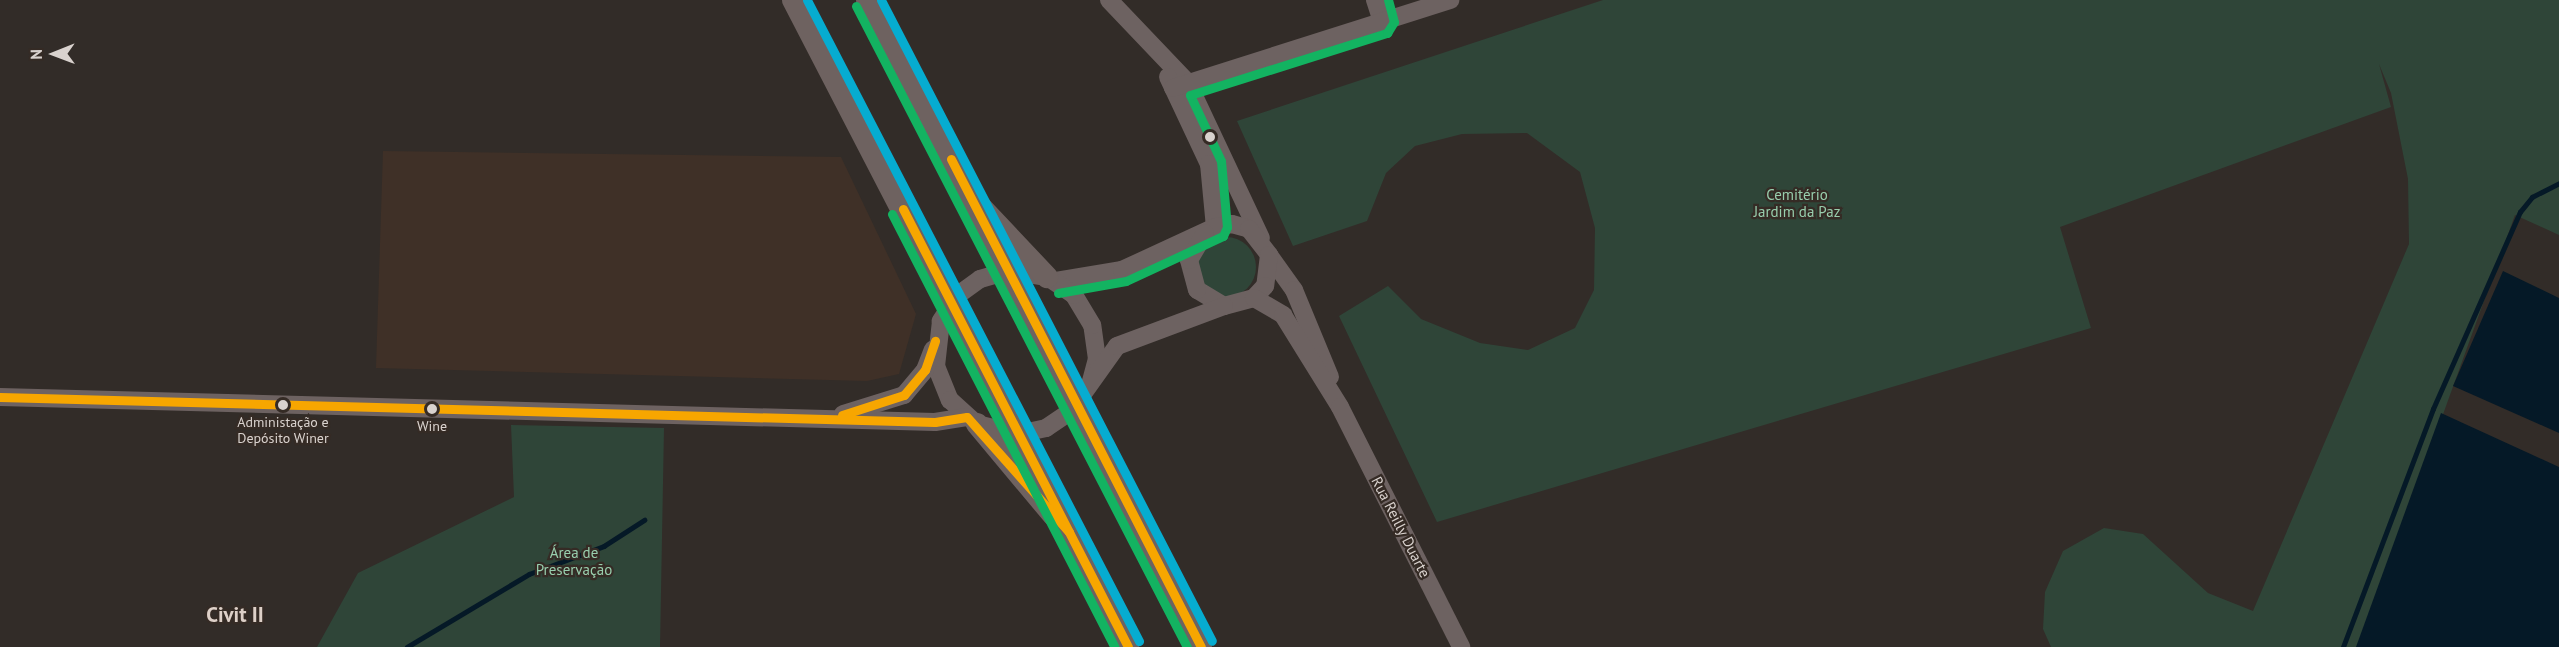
<!DOCTYPE html>
<html>
<head>
<meta charset="utf-8">
<style>
  body { margin:0 }
  #map { position:relative; width:2559px; height:647px; overflow:hidden; background:#322c28; font-family:"PT Sans",sans-serif }
  div>[style] { position:absolute }
  .built>* { inset:0; background:#3f3027 }
  .green>* { inset:0; background:#2f4538 }
  .round { border-radius:50% }
  .water>* { inset:0; background:#051927 }
  .stream>* { height:4.5px; margin:-2.25px; padding:0 2.25px; transform-origin:2.25px; border-radius:2.25px; background:#051927 }
  .minor>* { height:18px; margin:-9px; padding:0 9px; transform-origin:9px; border-radius:9px; background:#6d6261 }
  .major>* { height:22px; margin:-11px; padding:0 11px; transform-origin:11px; border-radius:11px; background:#6e6260 }
  .bus-1>* { height:9px; margin:-4.5px; padding:0 4.5px; transform-origin:4.5px; border-radius:4.5px; background:#f7a600 }
  .bus-2>* { height:9px; margin:-4.5px; padding:0 4.5px; transform-origin:4.5px; border-radius:4.5px; background:#13b361 }
  .bus-3>* { height:9px; margin:-4.5px; padding:0 4.5px; transform-origin:4.5px; border-radius:4.5px; background:#06acd0 }
  .dots>* { width:16px; height:16px; translate:-50% -50%; box-sizing:border-box; border:3px solid #352b25; border-radius:50% }
  span { translate:-50% -50%; white-space:nowrap; text-align:center; line-height:1.15; -webkit-text-stroke:4.5px #352b25; paint-order:stroke }
  .bus-label { font-size:14px; color:#d9d2ce }
  .park-label { font-size:15px; color:#98cead }
  .street-label { font-size:15px; color:#d9d2ce }
  .district-label { font-size:21px; color:#ddd0c8; font-weight:700 }
  .north { position:absolute; left:24px; top:24px; width:60px; height:60px; -webkit-text-stroke:4px #352b25; paint-order:stroke; rotate:269deg; font-size:16px; font-weight:700; line-height:24px; text-align:center; color:#d9d2ce }
  .north::after { content:''; display:block; margin:auto; width:21px; height:27px; background:#d9d2ce; clip-path:polygon(50% 0,100% 100%,50% 72%,0 100%) }
</style>
</head>
<body>
<div id="map">
  <div class="built">
    <div style="clip-path:polygon(383px 151px,841px 157px,916px 314px,899px 374px,867px 381px,376px 368px)"></div>
  </div>
  <div class="green">
    <div style="clip-path:polygon(1603px 0,2559px 0,2559px 235px,2515px 215px,2359px 647px,2051px 647px,2043px 629px,2045px 592px,2063px 551px,2104px 528px,2143px 534px,2208px 593px,2253px 611px,2409px 244px,2408px 179px,2391px 93px,2379px 64px,2391px 107px,2060px 227px,2091px 328px,1437px 522px,1339px 316px,1388px 286px,1421px 319px,1480px 343px,1528px 350px,1575px 328px,1594px 290px,1595px 228px,1580px 172px,1527px 133px,1462px 134px,1415px 146px,1386px 173px,1367px 221px,1293px 246px,1237px 121px)"></div>
    <div class="round" style="left:1196px;top:237px;width:60px;height:60px"></div>
    <div style="clip-path:polygon(511px 425px,664px 428px,660px 647px,317px 647px,358px 573px,514px 497px)"></div>
  </div>
  <div class="water">
    <div style="clip-path:polygon(2503px 271px,2559px 298px,2559px 433px,2453px 386px)"></div>
    <div style="clip-path:polygon(2441px 413px,2559px 467px,2559px 647px,2356px 647px)"></div>
  </div>
  <div class="stream">
    <div style="left:407px;top:647px;width:142px;rotate:-30.9deg"></div>
    <div style="left:529px;top:574px;width:80px;rotate:-20.5deg"></div>
    <div style="left:604px;top:546px;width:48px;rotate:-33deg"></div>
    <div style="left:2343px;top:647px;width:254px;rotate:-69.3deg"></div>
    <div style="left:2433px;top:409px;width:215px;rotate:-66.2deg"></div>
    <div style="left:2520px;top:212px;width:19px;rotate:-51deg"></div>
    <div style="left:2532px;top:197px;width:30px;rotate:-27deg"></div>
  </div>
  <div class="minor">
    <div style="left:1109px;top:0;width:115px;rotate:46.4deg"></div>
    <div style="left:1188px;top:83px;width:171px;rotate:64.8deg"></div>
    <div style="left:1375px;top:0;width:23px;rotate:72deg"></div>
    <div style="left:1168px;top:77px;width:96px;rotate:64.8deg"></div>
    <div style="left:1209px;top:164px;width:63px;rotate:84.6deg"></div>
    <div style="left:1173px;top:88px;width:291px;rotate:-17.6deg"></div>
    <div style="left:1269px;top:255px;width:43px;rotate:54.5deg"></div>
    <div style="left:1294px;top:290px;width:94px;rotate:67.5deg"></div>
    <div style="left:1056px;top:281px;width:67px;rotate:-9.5deg"></div>
    <div style="left:1122px;top:270px;width:102px;rotate:-24.8deg"></div>
    <div style="left:1215px;top:227px;width:17px;rotate:-10deg"></div>
    <div style="left:1232px;top:224px;width:18px;rotate:16deg"></div>
    <div style="left:1249px;top:229px;width:33px;rotate:52deg"></div>
    <div style="left:1269px;top:255px;width:31px;rotate:97deg"></div>
    <div style="left:1265px;top:286px;width:16px;rotate:133deg"></div>
    <div style="left:1254px;top:298px;width:31px;rotate:165deg"></div>
    <div style="left:1224px;top:306px;width:31px;rotate:-149deg"></div>
    <div style="left:1197px;top:290px;width:31px;rotate:-105deg"></div>
    <div style="left:1189px;top:260px;width:31px;rotate:-59deg"></div>
    <div style="left:1254px;top:298px;width:34px;rotate:30deg"></div>
    <div style="left:1283px;top:315px;width:108px;rotate:58.2deg"></div>
    <div style="left:1340px;top:407px;width:269px;rotate:63.2deg"></div>
    <div style="left:1091px;top:381px;width:23px;rotate:-75deg"></div>
    <div style="left:1097px;top:359px;width:34px;rotate:-98deg"></div>
    <div style="left:1092px;top:325px;width:35px;rotate:-121deg"></div>
    <div style="left:1074px;top:295px;width:32px;rotate:-146deg"></div>
    <div style="left:1047px;top:277px;width:39px;rotate:-171deg"></div>
    <div style="left:1008px;top:271px;width:29px;rotate:164deg"></div>
    <div style="left:980px;top:279px;width:29px;rotate:144deg"></div>
    <div style="left:957px;top:296px;width:30px;rotate:123deg"></div>
    <div style="left:941px;top:321px;width:45px;rotate:96.3deg"></div>
    <div style="left:936px;top:366px;width:37px;rotate:68deg"></div>
    <div style="left:950px;top:400px;width:36px;rotate:42deg"></div>
    <div style="left:977px;top:424px;width:42px;rotate:13.7deg"></div>
    <div style="left:1018px;top:434px;width:29px;rotate:-12deg"></div>
    <div style="left:1046px;top:428px;width:29px;rotate:-34deg"></div>
    <div style="left:1070px;top:412px;width:81px;rotate:-54.5deg"></div>
    <div style="left:1117px;top:346px;width:114px;rotate:-20.5deg"></div>
    <div style="left:0;top:397px;width:935px;rotate:1.53deg"></div>
    <div style="left:935px;top:422px;width:32px;rotate:-9deg"></div>
    <div style="left:843px;top:414px;width:64px;rotate:-17.3deg"></div>
    <div style="left:904px;top:395px;width:33px;rotate:-50deg"></div>
    <div style="left:925px;top:370px;width:22px;rotate:-69deg"></div>
  </div>
  <div class="major">
    <div style="left:793px;top:0;width:729px;rotate:62.63deg"></div>
    <div style="left:867px;top:0;width:728px;rotate:62.7deg"></div>
    <div style="left:980px;top:206px;width:98px;rotate:46.7deg"></div>
    <div style="left:977px;top:424px;width:119px;rotate:50.1deg"></div>
  </div>
  <div class="bus-1">
    <div style="left:951px;top:159px;width:548px;rotate:62.87deg"></div>
    <div style="left:903px;top:209px;width:492px;rotate:62.8deg"></div>
    <div style="left:0;top:397px;width:935px;rotate:1.53deg"></div>
    <div style="left:935px;top:422px;width:32px;rotate:-9deg"></div>
    <div style="left:967px;top:417px;width:154px;rotate:48.4deg"></div>
    <div style="left:842px;top:415px;width:65px;rotate:-17.9deg"></div>
    <div style="left:904px;top:395px;width:33px;rotate:-50deg"></div>
    <div style="left:925px;top:370px;width:31px;rotate:-71deg"></div>
  </div>
  <div class="bus-2">
    <div style="left:856px;top:6px;width:721px;rotate:62.69deg"></div>
    <div style="left:892px;top:214px;width:487px;rotate:62.8deg"></div>
    <div style="left:1058px;top:293px;width:69px;rotate:-10deg"></div>
    <div style="left:1126px;top:281px;width:107px;rotate:-24.9deg"></div>
    <div style="left:1223px;top:236px;width:10px;rotate:-66deg"></div>
    <div style="left:1227px;top:227px;width:66px;rotate:-95.2deg"></div>
    <div style="left:1221px;top:161px;width:73px;rotate:-115.2deg"></div>
    <div style="left:1190px;top:95px;width:207px;rotate:-17.5deg"></div>
    <div style="left:1387px;top:33px;width:13px;rotate:-58deg"></div>
    <div style="left:1394px;top:22px;width:23px;rotate:-105deg"></div>
  </div>
  <div class="bus-3">
    <div style="left:807px;top:0;width:722px;rotate:62.62deg"></div>
    <div style="left:881px;top:0;width:721px;rotate:62.69deg"></div>
  </div>
  <div class="dots">
    <div style="left:1210px;top:137px;background:#d9d2ce"></div>
    <div style="left:283px;top:405px;background:#d9d2ce"></div>
    <div style="left:432px;top:409px;background:#d9d2ce"></div>
  </div>
  <div class="bus-label">
    <span style="left:283px;top:430px">Administação e<br>Depósito Winer</span>
    <span style="left:432px;top:426px">Wine</span>
  </div>
  <div class="park-label">
    <span style="left:1797px;top:203px">Cemitério<br>Jardim da Paz</span>
    <span style="left:574px;top:561px">Área de<br>Preservação</span>
  </div>
  <div class="street-label">
    <span style="left:1401px;top:527px;rotate:63deg">Rua Reilly Duarte</span>
  </div>
  <div class="district-label">
    <span style="left:235px;top:615px">Civit II</span>
  </div>
  <div class="north">N</div>
</div>
</body>
</html>
